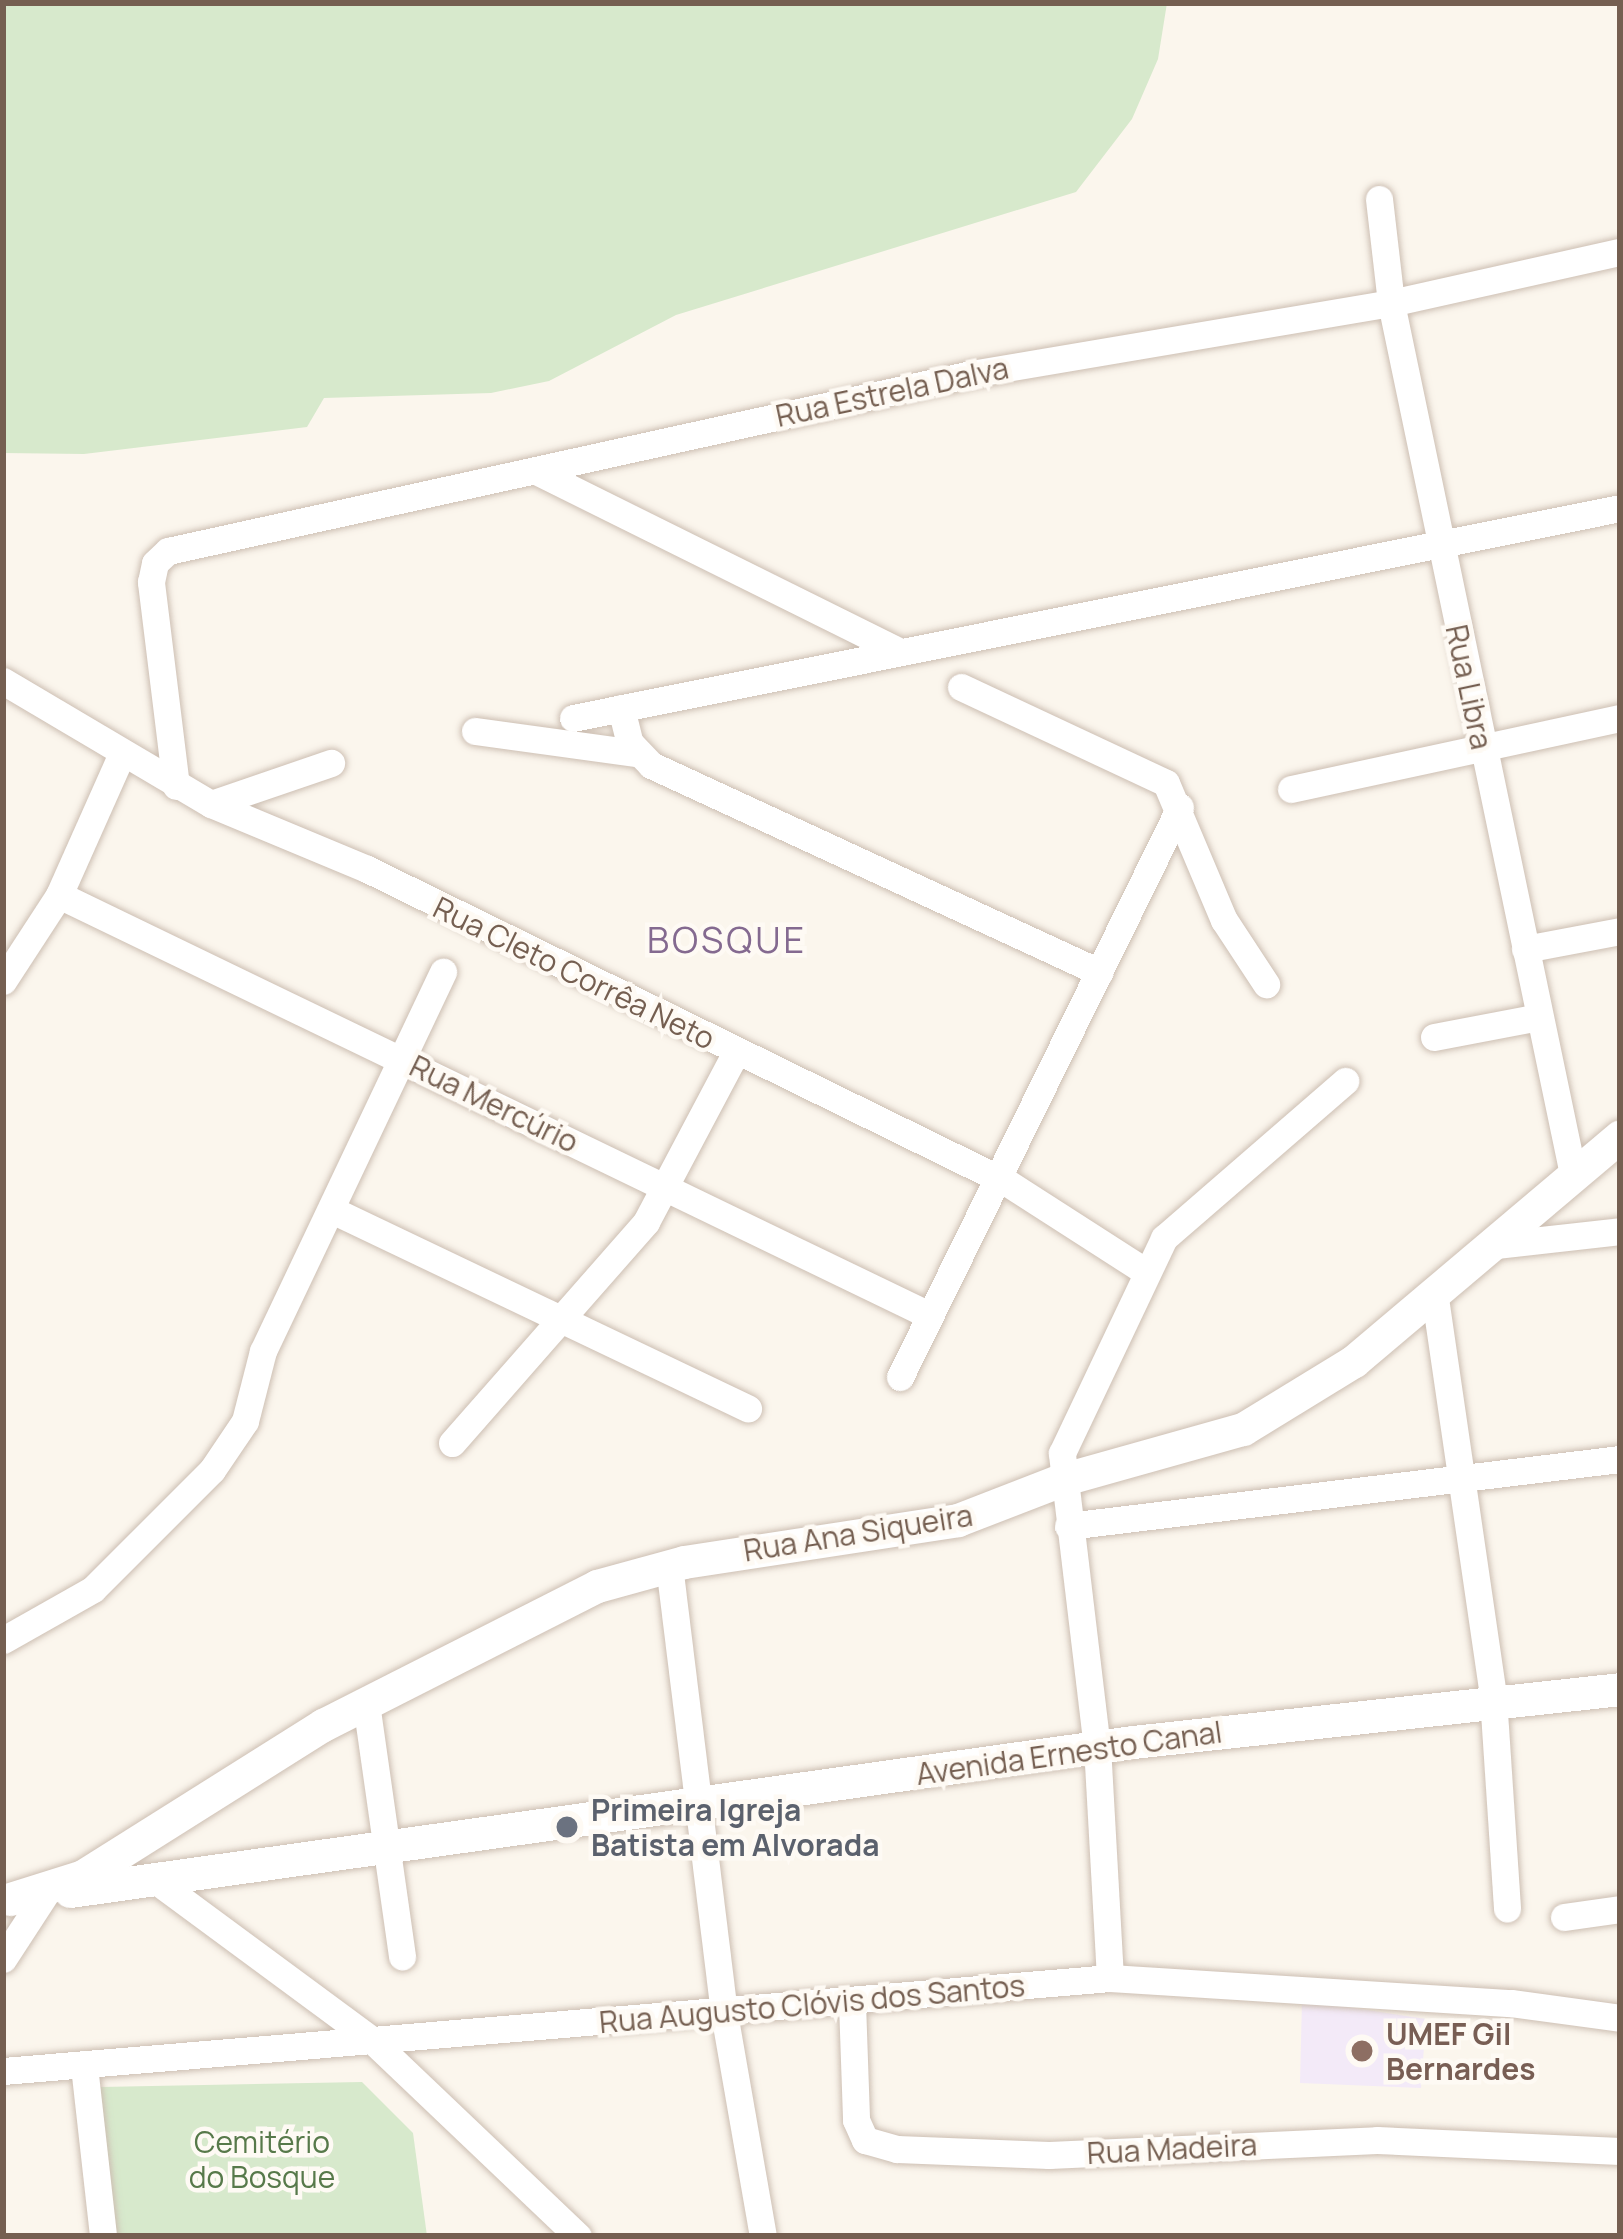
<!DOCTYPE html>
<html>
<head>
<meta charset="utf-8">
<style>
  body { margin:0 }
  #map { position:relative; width:1623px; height:2239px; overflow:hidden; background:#fbf6ed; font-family:Manrope,sans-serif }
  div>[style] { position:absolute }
  .education>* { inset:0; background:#f3eaf8 }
  .green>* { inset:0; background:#d7e9cc }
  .roads { filter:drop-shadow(0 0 3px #cdbfb3) drop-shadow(0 0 3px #cdbfb3) }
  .minor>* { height:27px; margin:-13.5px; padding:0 13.5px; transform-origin:13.5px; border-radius:13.5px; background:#fff }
  .tertiary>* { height:33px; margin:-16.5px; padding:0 16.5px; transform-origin:16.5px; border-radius:16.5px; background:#fff }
  .dots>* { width:33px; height:33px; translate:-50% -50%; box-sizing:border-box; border:6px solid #fefaf4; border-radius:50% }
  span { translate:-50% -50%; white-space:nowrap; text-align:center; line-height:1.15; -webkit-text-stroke:9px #fefaf4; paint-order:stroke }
  .street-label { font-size:30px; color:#755f51 }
  .worship-label { font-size:30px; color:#5b616d; font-weight:700 }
  .left { translate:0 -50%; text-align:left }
  .education-label { font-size:30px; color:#785e54; font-weight:700 }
  .park-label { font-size:30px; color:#57794a }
  .quarter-label { font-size:36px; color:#846a90; letter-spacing:3px }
  .frame { position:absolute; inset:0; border:6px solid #755f51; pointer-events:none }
</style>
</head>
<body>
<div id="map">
  <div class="education">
    <div style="clip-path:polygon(1302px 2000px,1426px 2019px,1421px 2088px,1300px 2083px)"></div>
  </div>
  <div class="green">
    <div style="clip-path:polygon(3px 3px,1167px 3px,1158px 59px,1132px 119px,1076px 192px,676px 315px,549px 381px,491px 393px,324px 398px,307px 427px,84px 454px,3px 453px)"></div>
    <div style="clip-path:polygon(362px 2082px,413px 2133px,427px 2236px,113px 2236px,100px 2087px)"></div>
  </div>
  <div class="roads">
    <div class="minor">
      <div style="left:1379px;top:199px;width:105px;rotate:83.4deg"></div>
      <div style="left:1391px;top:303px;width:890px;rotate:78.2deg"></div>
      <div style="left:536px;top:471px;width:402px;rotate:26.4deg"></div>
      <div style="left:3px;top:681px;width:242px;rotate:30.6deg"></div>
      <div style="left:211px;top:804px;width:169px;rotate:22.6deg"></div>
      <div style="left:367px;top:869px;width:712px;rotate:26.1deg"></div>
      <div style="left:1006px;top:1182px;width:163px;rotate:32.7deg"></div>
      <div style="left:961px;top:687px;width:226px;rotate:25.1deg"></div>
      <div style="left:1166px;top:783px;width:149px;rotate:67.1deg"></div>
      <div style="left:1224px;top:920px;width:77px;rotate:56.7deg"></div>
      <div style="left:621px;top:708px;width:36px;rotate:76deg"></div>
      <div style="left:630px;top:743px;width:30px;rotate:46deg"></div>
      <div style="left:651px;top:765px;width:494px;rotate:24.8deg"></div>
      <div style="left:573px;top:718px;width:1068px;rotate:-11.34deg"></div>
      <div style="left:475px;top:731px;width:162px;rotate:7.8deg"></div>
      <div style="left:176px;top:786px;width:206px;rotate:-97deg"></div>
      <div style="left:151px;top:582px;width:19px;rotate:-78deg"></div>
      <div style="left:155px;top:563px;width:18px;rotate:-43deg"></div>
      <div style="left:168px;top:551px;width:822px;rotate:-12.43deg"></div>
      <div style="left:971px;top:374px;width:426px;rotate:-9.6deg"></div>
      <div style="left:1391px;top:303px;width:235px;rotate:-12.6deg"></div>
      <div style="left:1291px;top:789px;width:337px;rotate:-12.2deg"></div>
      <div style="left:211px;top:804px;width:127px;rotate:-18.9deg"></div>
      <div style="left:59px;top:895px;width:966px;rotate:25.77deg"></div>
      <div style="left:1525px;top:949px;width:97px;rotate:-10.7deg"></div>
      <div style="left:3px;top:981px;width:103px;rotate:-56.9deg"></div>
      <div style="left:59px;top:895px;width:152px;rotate:-66deg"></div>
      <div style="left:1434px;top:1037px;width:107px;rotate:-10.8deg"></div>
      <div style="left:332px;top:1210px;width:461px;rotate:25.5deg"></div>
      <div style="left:1487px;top:1246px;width:134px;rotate:-6.4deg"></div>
      <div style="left:1434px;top:1291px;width:410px;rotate:81.7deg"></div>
      <div style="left:1493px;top:1697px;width:212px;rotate:86.2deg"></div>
      <div style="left:900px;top:1377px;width:635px;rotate:-63.84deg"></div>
      <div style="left:452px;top:1443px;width:294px;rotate:-48.7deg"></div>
      <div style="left:646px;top:1222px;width:192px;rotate:-62.1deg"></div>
      <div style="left:1068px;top:1526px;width:556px;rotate:-6.92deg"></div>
      <div style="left:669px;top:1565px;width:451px;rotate:83deg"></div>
      <div style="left:724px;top:2013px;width:226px;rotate:80.1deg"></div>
      <div style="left:3px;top:1640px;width:103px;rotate:-29.5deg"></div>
      <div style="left:93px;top:1589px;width:168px;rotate:-45deg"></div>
      <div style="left:212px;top:1470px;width:59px;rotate:-56deg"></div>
      <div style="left:245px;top:1421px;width:72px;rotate:-75.6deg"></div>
      <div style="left:263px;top:1351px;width:420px;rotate:-64.6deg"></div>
      <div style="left:366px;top:1703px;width:256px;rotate:81.9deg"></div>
      <div style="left:155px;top:1880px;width:271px;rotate:36.4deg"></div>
      <div style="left:373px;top:2041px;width:283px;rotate:43.6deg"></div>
      <div style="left:1564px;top:1917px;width:57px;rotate:-8.1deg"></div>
      <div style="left:3px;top:1959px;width:82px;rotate:-56.9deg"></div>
      <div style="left:1110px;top:1978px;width:230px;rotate:-93.2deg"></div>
      <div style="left:1097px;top:1748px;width:297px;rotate:-96.8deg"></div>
      <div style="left:1062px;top:1453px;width:238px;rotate:-64.6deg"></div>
      <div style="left:1164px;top:1238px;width:240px;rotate:-40.9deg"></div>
      <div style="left:852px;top:2003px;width:117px;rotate:88deg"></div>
      <div style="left:856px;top:2120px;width:22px;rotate:66deg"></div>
      <div style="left:865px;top:2140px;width:33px;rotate:16deg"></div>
      <div style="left:897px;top:2149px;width:152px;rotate:2.3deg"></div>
      <div style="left:1049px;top:2155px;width:328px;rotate:-2.6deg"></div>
      <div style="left:1377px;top:2140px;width:243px;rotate:2.6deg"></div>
      <div style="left:84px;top:2066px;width:171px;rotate:83.6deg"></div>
      <div style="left:3px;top:2071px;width:1111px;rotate:-4.8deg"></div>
      <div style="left:1110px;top:1978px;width:402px;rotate:3.6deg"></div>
      <div style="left:1511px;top:2003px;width:110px;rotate:7.8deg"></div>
    </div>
    <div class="tertiary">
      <div style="left:70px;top:1891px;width:1073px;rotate:-7.98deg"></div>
      <div style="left:1133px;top:1742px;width:490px;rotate:-6.2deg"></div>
      <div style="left:10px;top:1899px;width:77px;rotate:-17.5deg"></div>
      <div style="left:83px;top:1876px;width:284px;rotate:-32.2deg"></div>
      <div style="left:323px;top:1725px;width:307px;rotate:-26.9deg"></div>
      <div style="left:597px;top:1586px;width:90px;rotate:-15.4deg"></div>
      <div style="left:684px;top:1562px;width:277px;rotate:-8.7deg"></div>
      <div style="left:958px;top:1520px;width:110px;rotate:-21.2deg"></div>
      <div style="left:1061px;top:1480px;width:189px;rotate:-15.7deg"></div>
      <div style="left:1243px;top:1429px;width:130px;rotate:-31.5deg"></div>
      <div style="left:1354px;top:1361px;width:348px;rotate:-40.2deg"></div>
    </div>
  </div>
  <div class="dots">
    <div style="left:567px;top:1827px;background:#6b7280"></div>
    <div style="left:1362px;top:2051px;background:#8d6e63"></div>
  </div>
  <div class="street-label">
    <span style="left:892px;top:392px;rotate:-12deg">Rua Estrela Dalva</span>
    <span style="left:1469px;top:687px;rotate:78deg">Rua Libra</span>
    <span style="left:574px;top:973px;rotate:26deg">Rua Cleto Corrêa Neto</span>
    <span style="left:494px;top:1104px;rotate:26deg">Rua Mercúrio</span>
    <span style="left:858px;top:1533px;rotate:-9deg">Rua Ana Siqueira</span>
    <span style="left:1069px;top:1753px;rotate:-8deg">Avenida Ernesto Canal</span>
    <span style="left:812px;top:2004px;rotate:-5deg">Rua Augusto Clóvis dos Santos</span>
    <span style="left:1172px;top:2149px;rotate:-3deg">Rua Madeira</span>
  </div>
  <div class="worship-label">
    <span class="left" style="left:591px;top:1827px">Primeira Igreja<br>Batista em Alvorada</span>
  </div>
  <div class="education-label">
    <span class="left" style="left:1386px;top:2051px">UMEF Gil<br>Bernardes</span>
  </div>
  <div class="park-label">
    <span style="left:262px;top:2159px">Cemitério<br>do Bosque</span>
  </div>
  <div class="quarter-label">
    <span style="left:727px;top:940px">BOSQUE</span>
  </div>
  <div class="frame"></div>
</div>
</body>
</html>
